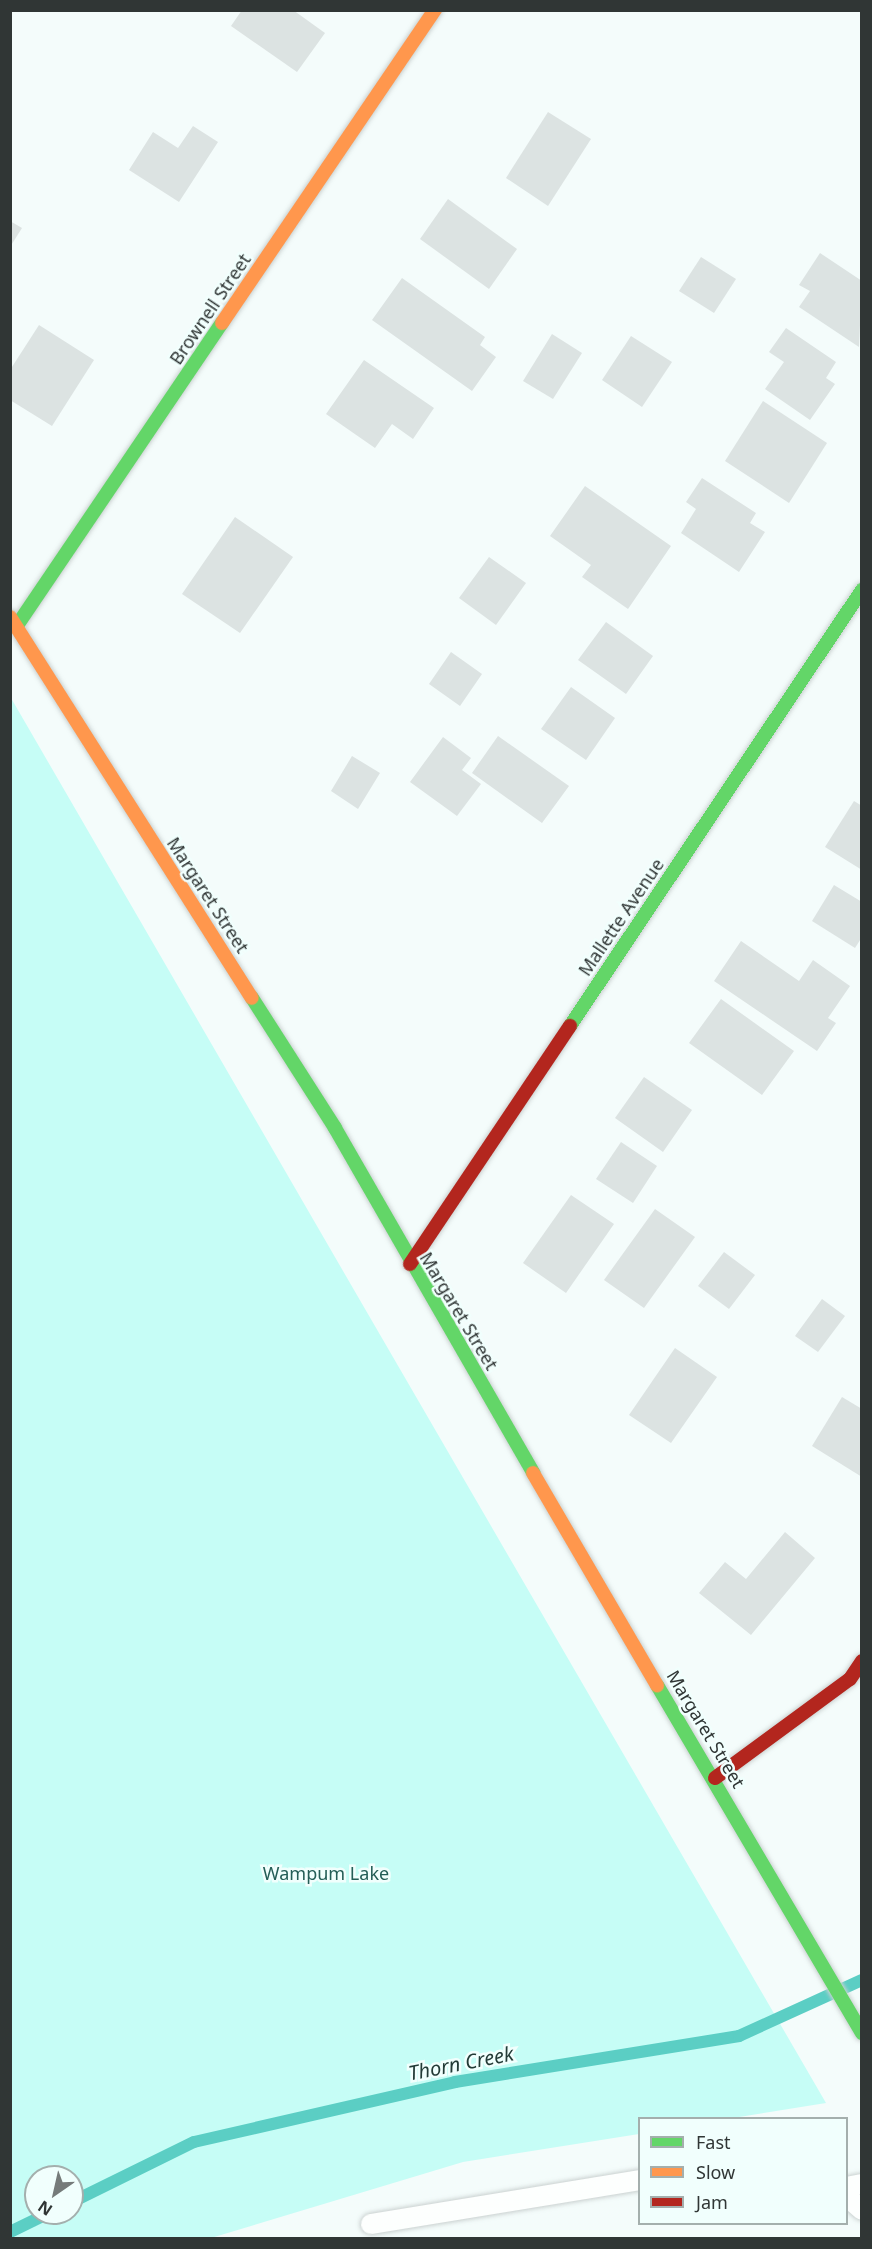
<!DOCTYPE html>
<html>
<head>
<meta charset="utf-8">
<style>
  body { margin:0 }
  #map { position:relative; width:872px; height:2249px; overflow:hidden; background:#f4fcfb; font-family:"Noto Sans",sans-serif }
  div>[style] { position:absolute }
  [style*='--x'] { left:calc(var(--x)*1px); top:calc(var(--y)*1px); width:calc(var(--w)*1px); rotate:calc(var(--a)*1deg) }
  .green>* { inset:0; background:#c6fdf6 }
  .stream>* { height:12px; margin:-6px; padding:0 6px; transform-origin:6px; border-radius:6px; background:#5bcec4 }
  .building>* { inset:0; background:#dce3e2 }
  .roads { filter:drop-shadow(0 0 2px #cbd2d1) drop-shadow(0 0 2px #cbd2d1) }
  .lane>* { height:20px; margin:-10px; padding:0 10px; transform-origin:10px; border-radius:10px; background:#fdfffe }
  .fast>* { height:14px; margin:-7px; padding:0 7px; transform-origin:7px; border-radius:7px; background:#63d668 }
  .slow>* { height:14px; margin:-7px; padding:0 7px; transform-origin:7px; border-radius:7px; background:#ff974d }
  .jam>* { height:14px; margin:-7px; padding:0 7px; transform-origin:7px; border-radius:7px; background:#b3261e }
  span { translate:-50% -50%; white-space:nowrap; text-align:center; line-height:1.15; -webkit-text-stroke:5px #f1fffd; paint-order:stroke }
  .street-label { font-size:18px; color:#303635 }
  .park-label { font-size:18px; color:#245e57 }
  .water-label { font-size:20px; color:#233b37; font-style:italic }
  .frame { position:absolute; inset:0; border:12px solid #303635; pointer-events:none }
  .legend { position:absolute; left:638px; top:2117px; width:210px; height:108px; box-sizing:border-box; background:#f1fffd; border:2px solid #a4afad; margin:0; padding:8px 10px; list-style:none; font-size:18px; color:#303635 }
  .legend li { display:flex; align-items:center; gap:12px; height:30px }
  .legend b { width:30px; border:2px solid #a4afad }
  .north { position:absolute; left:24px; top:2165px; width:60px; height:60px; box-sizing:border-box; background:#f1fffd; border:2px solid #a4afad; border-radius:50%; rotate:214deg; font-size:16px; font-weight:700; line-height:24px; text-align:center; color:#303635 }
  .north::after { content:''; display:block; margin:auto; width:21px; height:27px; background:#757b7a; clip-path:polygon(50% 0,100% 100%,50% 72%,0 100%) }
</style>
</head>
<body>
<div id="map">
  <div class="green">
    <i style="clip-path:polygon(evenodd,11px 698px,361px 1302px,826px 2103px,733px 2118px,640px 2118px,639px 2134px,463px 2162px,211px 2238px,11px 2238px,11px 698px,36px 2177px,72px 2177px,72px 2213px,36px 2213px,36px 2177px)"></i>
  </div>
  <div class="stream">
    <i style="--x:72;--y:2202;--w:136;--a:-26.2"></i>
    <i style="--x:194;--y:2142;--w:268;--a:-12.9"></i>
    <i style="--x:455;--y:2082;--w:288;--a:-9.2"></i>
    <i style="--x:739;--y:2036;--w:135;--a:-24.5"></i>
    <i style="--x:10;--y:2232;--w:43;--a:-26"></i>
  </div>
  <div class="building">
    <i style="clip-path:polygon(242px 10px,293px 10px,325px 33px,297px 72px,231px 26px)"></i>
    <i style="clip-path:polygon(548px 112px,591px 139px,548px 206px,506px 178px)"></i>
    <i style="clip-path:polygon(193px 126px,218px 142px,179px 202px,129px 170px,153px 132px,178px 148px)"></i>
    <i style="clip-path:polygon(448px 199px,517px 249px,489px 289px,420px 239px)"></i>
    <i style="clip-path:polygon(10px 221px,22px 228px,10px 247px)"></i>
    <i style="clip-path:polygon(820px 253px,862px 281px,859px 347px,799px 307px,810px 291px,799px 285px)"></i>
    <i style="clip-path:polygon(701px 257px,736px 279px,714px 313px,679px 291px)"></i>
    <i style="clip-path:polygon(402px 278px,485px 337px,480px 345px,496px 357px,472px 391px,372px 320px)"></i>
    <i style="clip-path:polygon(39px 325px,94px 360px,52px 426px,10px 400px,10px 370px)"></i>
    <i style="clip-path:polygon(786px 328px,836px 362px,826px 378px,835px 384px,810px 420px,765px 389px,784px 362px,769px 352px)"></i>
    <i style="clip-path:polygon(552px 334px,582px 353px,553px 399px,523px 381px)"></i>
    <i style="clip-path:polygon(631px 336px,672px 362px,642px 407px,602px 380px)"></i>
    <i style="clip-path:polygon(364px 360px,434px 408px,413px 439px,392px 424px,375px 448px,326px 414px)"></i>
    <i style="clip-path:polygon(763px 401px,827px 443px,789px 503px,725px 461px)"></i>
    <i style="clip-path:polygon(702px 478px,756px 513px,750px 523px,765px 532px,739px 572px,681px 533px,696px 509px,686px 502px)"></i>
    <i style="clip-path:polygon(585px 486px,671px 546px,628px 609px,582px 577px,591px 565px,550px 536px)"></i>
    <i style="clip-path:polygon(235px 517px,293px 557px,240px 633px,182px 594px)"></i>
    <i style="clip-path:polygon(489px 557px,526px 583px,496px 625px,459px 598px)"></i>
    <i style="clip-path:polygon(606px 622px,653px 656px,626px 694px,578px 660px)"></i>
    <i style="clip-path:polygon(451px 652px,482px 674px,460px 706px,429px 684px)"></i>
    <i style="clip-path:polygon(571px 687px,615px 718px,586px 760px,541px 729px)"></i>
    <i style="clip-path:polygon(498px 736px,569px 786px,542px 823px,472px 773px)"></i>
    <i style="clip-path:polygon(443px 737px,471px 758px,462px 770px,481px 784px,457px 816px,410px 782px)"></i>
    <i style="clip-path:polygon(352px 756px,380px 773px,358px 809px,331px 791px)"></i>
    <i style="clip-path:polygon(854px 801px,862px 806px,862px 870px,825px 847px)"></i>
    <i style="clip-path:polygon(834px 885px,862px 902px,862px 937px,855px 948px,812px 921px)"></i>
    <i style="clip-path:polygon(741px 941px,799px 981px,813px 960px,850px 986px,828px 1018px,836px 1023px,817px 1051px,714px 981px)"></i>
    <i style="clip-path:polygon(721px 999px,794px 1051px,762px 1095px,689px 1043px)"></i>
    <i style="clip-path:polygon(644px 1077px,692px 1110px,663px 1152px,615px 1118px)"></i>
    <i style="clip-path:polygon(621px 1142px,657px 1166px,633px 1203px,596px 1179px)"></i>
    <i style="clip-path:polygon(571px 1195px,614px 1224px,566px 1293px,523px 1263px)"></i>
    <i style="clip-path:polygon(655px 1209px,695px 1237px,644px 1308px,604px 1280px)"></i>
    <i style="clip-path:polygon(724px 1252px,755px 1275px,729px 1309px,698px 1286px)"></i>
    <i style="clip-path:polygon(822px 1299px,845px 1316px,818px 1352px,795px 1336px)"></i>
    <i style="clip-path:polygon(675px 1348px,717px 1377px,671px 1443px,629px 1415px)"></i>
    <i style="clip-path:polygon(842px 1397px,862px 1409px,862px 1477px,812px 1446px)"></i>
    <i style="clip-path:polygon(785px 1532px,815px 1558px,751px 1635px,699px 1593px,725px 1562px,746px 1579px)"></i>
  </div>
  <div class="roads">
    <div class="lane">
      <i style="--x:846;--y:2187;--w:16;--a:-11"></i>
      <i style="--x:846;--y:2196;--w:21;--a:41"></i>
      <i style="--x:371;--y:2224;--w:273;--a:-9.3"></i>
    </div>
    <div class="fast">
      <i style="--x:16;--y:627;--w:367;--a:-55.9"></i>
      <i style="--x:252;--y:998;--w:154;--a:57.4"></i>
      <i style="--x:335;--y:1128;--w:398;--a:60.1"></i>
      <i style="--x:570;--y:1026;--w:525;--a:-56.19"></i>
      <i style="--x:657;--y:1685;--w:404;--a:59.5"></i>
    </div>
    <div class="slow">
      <i style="--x:222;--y:323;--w:379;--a:-55.8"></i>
      <i style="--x:10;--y:617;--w:451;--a:57.6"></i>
      <i style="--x:533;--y:1473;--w:246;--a:59.7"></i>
    </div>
    <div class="jam">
      <i style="--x:410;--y:1264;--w:287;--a:-56.1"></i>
      <i style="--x:715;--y:1778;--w:167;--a:-36.3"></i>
      <i style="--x:850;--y:1679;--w:22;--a:-56"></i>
    </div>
  </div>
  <div class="street-label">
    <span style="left:210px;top:309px;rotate:-56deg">Brownell Street</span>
    <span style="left:208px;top:895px;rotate:57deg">Margaret Street</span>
    <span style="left:621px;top:917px;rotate:-56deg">Mallette Avenue</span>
    <span style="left:459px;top:1311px;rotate:59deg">Margaret Street</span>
    <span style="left:706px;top:1729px;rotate:59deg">Margaret Street</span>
  </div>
  <div class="park-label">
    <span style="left:326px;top:1873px">Wampum Lake</span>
  </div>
  <div class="water-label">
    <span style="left:461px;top:2063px;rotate:-11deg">Thorn Creek</span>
  </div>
  <div class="frame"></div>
  <ul class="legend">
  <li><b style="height:8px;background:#63d668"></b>Fast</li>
  <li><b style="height:8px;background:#ff974d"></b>Slow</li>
  <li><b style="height:8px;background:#b3261e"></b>Jam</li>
  </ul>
  <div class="north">N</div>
</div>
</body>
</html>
